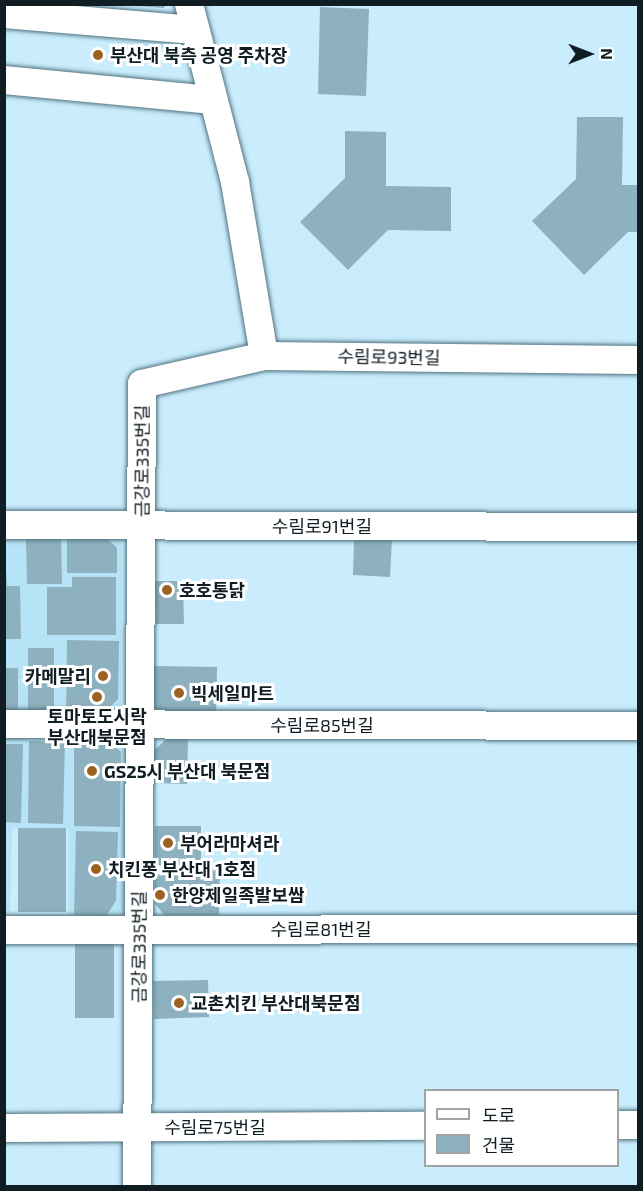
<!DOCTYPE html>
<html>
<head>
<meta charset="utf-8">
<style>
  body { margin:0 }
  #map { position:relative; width:643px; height:1191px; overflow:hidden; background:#c9edfd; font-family:"Exo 2","Noto Sans KR",sans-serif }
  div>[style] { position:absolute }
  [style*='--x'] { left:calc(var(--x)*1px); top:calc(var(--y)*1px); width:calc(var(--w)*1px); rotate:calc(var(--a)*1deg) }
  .built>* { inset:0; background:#b6e3f6 }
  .building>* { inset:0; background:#8eb1bf }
  .roads { filter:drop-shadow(0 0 2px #51727f) drop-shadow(0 0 2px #51727f) }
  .street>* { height:28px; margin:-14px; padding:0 14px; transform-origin:14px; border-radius:14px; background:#fff }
  .dots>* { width:16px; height:16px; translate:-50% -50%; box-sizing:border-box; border:3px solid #fff; border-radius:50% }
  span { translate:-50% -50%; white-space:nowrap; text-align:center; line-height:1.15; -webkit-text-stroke:6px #fff; paint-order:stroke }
  .poi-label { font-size:18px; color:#101d23; font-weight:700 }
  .left { translate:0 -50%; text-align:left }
  .right { translate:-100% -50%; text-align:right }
  .street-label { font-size:18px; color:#101d23 }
  .frame { position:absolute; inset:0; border:6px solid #101d23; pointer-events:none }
  .legend { position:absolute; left:424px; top:1089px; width:195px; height:78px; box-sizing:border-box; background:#fff; border:2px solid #9fa5a7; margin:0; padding:8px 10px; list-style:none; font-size:18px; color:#101d23 }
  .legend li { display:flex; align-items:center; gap:12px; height:30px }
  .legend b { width:30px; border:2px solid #9fa5a7 }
  .north { position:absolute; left:559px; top:24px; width:60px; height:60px; -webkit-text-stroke:4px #fff; paint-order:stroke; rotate:90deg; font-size:16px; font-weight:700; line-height:24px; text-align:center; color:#101d23 }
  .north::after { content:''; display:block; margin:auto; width:21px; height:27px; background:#101d23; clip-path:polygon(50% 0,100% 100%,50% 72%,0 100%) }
</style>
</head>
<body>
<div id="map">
  <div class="built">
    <i style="clip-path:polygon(5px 532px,122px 533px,121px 721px,5px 720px)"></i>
    <i style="clip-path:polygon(5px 731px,132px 731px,132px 920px,69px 920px,68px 828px,12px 828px,10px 913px,5px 913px)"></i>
  </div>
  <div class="building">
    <i style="clip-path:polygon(138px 4px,165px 4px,164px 8px,138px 6px)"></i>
    <i style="clip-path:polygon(320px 7px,369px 9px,366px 96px,318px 94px)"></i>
    <i style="clip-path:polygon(577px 117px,623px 117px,622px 185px,638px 185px,638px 232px,628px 232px,584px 275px,532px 221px,576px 179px)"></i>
    <i style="clip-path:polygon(345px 131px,386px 132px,386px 186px,451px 187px,451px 231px,388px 230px,348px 270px,300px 222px,345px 178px)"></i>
    <i style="clip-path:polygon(4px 536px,7px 586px,20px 586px,21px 639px,4px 639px)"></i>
    <i style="clip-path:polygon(67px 536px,105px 536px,117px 548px,117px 573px,67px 573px)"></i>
    <i style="clip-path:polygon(61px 537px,62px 584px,27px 584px,26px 539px)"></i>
    <i style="clip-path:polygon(354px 539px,392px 540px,390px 577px,353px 575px)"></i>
    <i style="clip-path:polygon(72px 577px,116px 577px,116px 635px,47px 635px,47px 587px,72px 587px)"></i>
    <i style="clip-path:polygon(155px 581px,183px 581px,184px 624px,156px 624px)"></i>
    <i style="clip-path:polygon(67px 640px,119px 641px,118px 699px,98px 719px,66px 718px)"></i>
    <i style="clip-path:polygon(28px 648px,54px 648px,54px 713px,28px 713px)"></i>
    <i style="clip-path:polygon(154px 666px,217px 667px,216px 716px,163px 716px,153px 705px)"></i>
    <i style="clip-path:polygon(4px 668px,18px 668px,18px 713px,4px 714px)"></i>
    <i style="clip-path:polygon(74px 737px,105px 737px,121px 752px,120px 827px,74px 826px)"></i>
    <i style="clip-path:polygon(169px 737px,188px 737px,187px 784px,152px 783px,152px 752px)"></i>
    <i style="clip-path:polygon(29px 741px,65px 742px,63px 824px,28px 823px)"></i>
    <i style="clip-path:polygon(4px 744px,23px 744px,21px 823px,4px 822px)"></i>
    <i style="clip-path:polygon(155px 826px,201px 826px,201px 865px,155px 865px)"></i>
    <i style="clip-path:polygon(18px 828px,66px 828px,66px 912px,18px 912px)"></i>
    <i style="clip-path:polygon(76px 831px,118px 832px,116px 901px,106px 916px,74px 915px)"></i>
    <i style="clip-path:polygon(220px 868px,219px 915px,164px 915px,154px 902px,155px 869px)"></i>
    <i style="clip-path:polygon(75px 935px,105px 935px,114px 945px,114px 1018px,75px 1018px)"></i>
    <i style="clip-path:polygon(208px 980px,209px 1017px,154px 1019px,153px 981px)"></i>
  </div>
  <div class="roads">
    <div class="street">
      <i style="--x:189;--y:4;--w:184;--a:75.5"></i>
      <i style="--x:235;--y:182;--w:176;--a:80.5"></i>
      <i style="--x:4;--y:14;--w:191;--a:4.8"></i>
      <i style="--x:4;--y:80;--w:210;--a:5.5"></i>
      <i style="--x:4;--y:525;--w:634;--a:0.18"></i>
      <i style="--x:4;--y:724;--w:634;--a:0.18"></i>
      <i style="--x:4;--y:930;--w:634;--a:-0.09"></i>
      <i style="--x:618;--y:1125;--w:20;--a:0"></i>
      <i style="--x:4;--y:1128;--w:422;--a:-0.3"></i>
      <i style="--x:137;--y:1186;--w:802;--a:-89.64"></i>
      <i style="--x:142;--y:384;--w:125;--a:-12.9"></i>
      <i style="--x:264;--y:356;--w:374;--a:0.6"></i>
    </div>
  </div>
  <div class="dots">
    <i style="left:98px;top:55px;background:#9d6222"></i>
    <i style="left:167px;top:590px;background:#9d6222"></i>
    <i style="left:103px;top:676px;background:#9d6222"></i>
    <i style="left:179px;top:693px;background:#9d6222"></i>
    <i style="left:97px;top:697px;background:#9d6222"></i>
    <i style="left:92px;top:771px;background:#9d6222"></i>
    <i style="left:168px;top:843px;background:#9d6222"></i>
    <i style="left:96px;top:869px;background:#9d6222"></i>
    <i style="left:160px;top:895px;background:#9d6222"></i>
    <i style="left:179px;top:1003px;background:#9d6222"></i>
  </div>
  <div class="poi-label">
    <span class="left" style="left:110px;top:55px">부산대 북측 공영 주차장</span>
    <span class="left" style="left:179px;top:590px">호호통닭</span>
    <span class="right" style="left:91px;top:676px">카메말리</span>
    <span class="left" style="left:191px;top:693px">빅세일마트</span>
    <span style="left:97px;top:727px">토마토도시락<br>부산대북문점</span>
    <span class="left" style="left:104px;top:771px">GS25시 부산대 북문점</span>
    <span class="left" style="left:180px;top:843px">부어라마셔라</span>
    <span class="left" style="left:108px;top:869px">치킨퐁 부산대 1호점</span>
    <span class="left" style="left:172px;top:895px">한양제일족발보쌈</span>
    <span class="left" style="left:191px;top:1003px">교촌치킨 부산대북문점</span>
  </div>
  <div class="street-label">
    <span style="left:389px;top:357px;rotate:1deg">수림로93번길</span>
    <span style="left:142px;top:461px;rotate:-90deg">금강로335번길</span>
    <span style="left:322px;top:526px">수림로91번길</span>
    <span style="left:322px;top:725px">수림로85번길</span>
    <span style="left:321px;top:929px">수림로81번길</span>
    <span style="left:139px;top:947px;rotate:-90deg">금강로335번길</span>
    <span style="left:215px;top:1127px">수림로75번길</span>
  </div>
  <div class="frame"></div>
  <ul class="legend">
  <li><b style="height:8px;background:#fff"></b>도로</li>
  <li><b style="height:16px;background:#8eb1bf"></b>건물</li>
  </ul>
  <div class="north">N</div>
</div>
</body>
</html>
